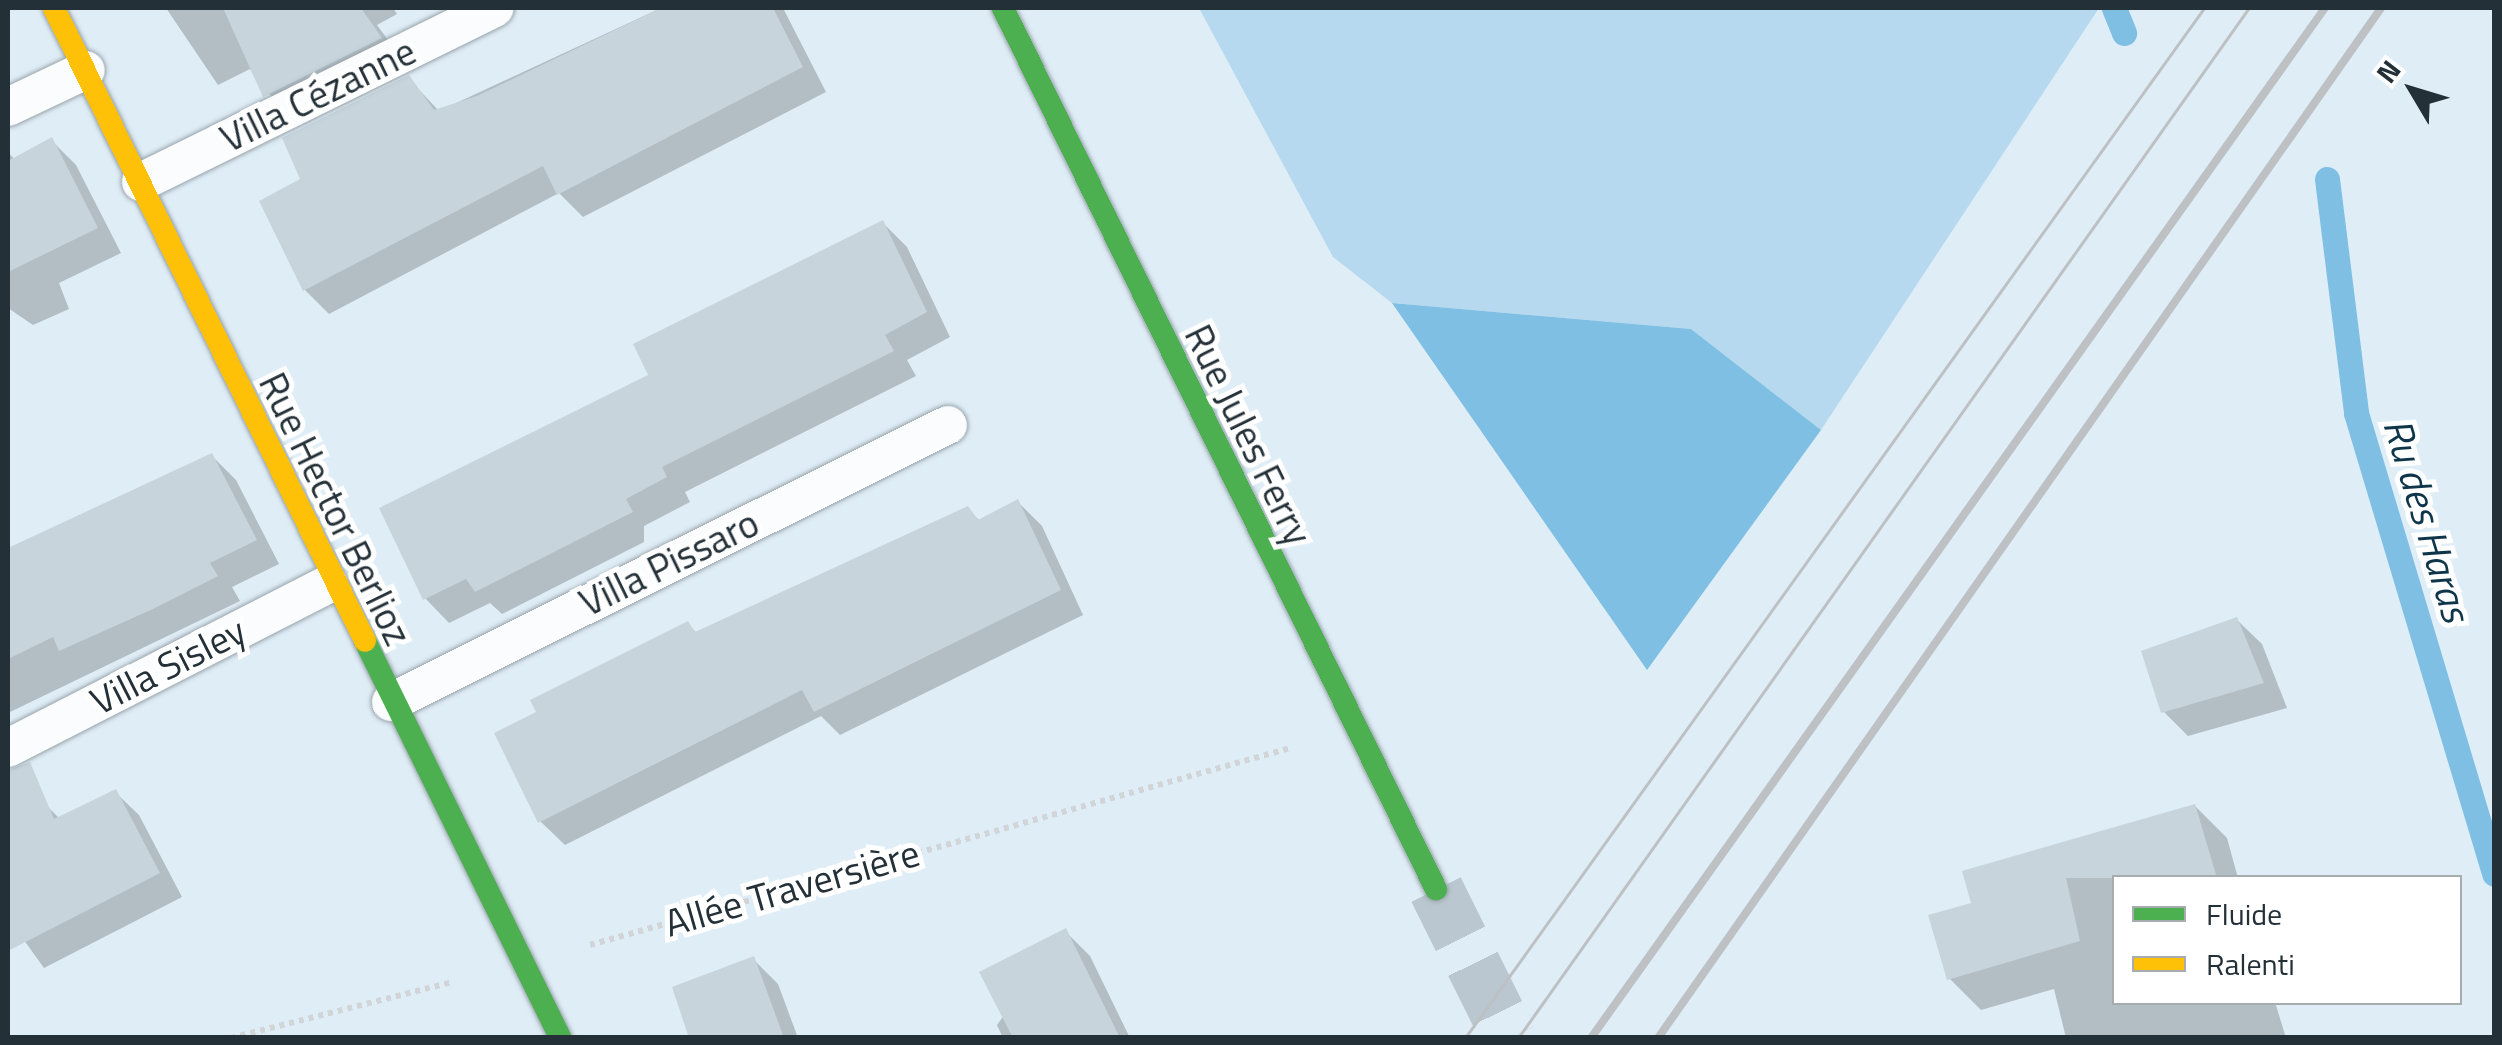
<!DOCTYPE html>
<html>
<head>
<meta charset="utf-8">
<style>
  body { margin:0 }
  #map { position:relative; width:2502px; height:1045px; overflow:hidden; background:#dfedf6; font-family:"Titillium Web",sans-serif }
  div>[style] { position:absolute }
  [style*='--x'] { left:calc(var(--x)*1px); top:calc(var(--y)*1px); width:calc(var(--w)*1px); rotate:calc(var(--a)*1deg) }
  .green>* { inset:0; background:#b6d9ef }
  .water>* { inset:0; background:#7ebfe3 }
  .shadow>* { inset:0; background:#0003 }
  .stream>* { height:25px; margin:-12.5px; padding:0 12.5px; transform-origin:12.5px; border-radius:12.5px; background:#7ebfe3 }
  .building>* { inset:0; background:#c7d4dc }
  .secondary-tunnel>* { height:55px; margin-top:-27.5px; transform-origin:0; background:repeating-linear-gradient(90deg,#bac7d0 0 55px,transparent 0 83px) }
  .path>* { height:6px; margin-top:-3px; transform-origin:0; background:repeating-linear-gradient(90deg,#d1d5d8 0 5px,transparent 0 10px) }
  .roads { filter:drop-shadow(0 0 2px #98a3aa) drop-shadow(0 0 2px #98a3aa) }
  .lane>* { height:38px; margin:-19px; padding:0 19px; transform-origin:19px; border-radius:19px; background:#fafcfe }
  .fast>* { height:22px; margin:-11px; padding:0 11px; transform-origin:11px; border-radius:11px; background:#4caf50 }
  .slow>* { height:22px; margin:-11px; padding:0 11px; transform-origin:11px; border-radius:11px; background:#ffc107 }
  .tram>* { height:2.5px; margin:-1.25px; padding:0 1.25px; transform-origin:1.25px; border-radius:1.25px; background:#bdc1c3 }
  .rail>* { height:8px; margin:-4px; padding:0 4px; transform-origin:4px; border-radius:4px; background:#bdc1c3 }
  span { translate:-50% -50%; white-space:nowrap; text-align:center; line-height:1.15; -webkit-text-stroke:10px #fff; paint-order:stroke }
  .street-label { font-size:38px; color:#243038 }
  .water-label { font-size:40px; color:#0e3549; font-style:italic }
  .frame { position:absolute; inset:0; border:10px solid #243038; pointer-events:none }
  .legend { position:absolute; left:2112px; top:875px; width:350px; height:130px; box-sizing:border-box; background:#fff; border:2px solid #a7acaf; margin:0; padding:12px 18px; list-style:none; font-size:30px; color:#243038 }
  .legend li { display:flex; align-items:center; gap:20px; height:50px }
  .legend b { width:50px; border:2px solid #a7acaf }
  .north { position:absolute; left:2362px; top:40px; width:100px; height:100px; -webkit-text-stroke:8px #fff; paint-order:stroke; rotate:308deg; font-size:28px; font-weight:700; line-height:40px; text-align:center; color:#243038 }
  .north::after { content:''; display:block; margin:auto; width:35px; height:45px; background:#243038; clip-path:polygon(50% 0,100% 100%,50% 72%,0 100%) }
</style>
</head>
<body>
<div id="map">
  <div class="green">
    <i style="clip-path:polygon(1199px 8px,2099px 8px,1821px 430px,1691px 329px,1392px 303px,1333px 257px)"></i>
  </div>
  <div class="water">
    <i style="clip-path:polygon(1392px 303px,1691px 329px,1821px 430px,1647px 670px)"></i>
  </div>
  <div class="shadow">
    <i style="clip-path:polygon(166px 8px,393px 8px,397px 14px,377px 25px,405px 63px,290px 120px,250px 69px,218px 85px)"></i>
    <i style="clip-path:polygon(661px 8px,783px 8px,826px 92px,583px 217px,559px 193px,329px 314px,305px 290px,303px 180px,408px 78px,439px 111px)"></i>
    <i style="clip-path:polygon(51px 140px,76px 165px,121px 253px,59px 283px,69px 309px,33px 325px,8px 308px,8px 152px,15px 160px)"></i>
    <i style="clip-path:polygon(883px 223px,907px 247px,950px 337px,907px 360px,916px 376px,685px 492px,690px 502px,644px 526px,644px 542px,502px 614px,490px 603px,449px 623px,425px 598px,651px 376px)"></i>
    <i style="clip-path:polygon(212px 456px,236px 480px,279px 564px,232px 587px,240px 601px,8px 713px,8px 555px)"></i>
    <i style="clip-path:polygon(1018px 502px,1042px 526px,1083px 615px,840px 735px,821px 716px,565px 845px,540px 821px,539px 713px,687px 624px,698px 634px,968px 509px,980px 521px)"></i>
    <i style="clip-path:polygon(2237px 620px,2262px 644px,2287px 708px,2188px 736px,2163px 711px)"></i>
    <i style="clip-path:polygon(115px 792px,139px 815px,182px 897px,44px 968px,8px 918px,8px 823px,46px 805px,60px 819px)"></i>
    <i style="clip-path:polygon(2195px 806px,2227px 838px,2238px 878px,2114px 878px,2114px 1002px,2275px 1002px,2286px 1038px,2066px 1038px,2054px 989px,1981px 1010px,1949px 978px,1974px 905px)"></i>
    <i style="clip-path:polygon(1065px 931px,1090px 956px,1130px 1038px,1003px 1038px,997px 1025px)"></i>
    <i style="clip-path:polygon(753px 959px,778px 984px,798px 1038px,692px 1038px)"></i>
  </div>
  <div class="stream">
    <i style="--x:2114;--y:8;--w:27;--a:68"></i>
    <i style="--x:2327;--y:179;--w:236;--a:82.9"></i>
    <i style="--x:2356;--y:413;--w:481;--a:73.3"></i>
  </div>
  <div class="building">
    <i style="clip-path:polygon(223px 8px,361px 8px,382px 38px,263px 97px)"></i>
    <i style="clip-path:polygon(661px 8px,773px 8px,803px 67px,557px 195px,543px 166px,303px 291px,259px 201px,300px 179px,282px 138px,409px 75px,434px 110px,477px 96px)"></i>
    <i style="clip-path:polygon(52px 137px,98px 228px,8px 272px,8px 161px)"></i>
    <i style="clip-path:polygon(883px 220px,927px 312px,885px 335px,894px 351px,662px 467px,667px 477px,626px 499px,633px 512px,475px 592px,466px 579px,423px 600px,379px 508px,648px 375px,633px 344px)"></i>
    <i style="clip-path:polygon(212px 453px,257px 540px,210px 563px,218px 576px,153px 609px,59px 651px,53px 637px,8px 659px,8px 548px)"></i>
    <i style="clip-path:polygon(1018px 499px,1061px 590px,814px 712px,802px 690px,538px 823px,494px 733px,536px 712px,530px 700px,688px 621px,695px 632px,968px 506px,978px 520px)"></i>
    <i style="clip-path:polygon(2237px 617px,2264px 683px,2161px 713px,2141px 651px)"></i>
    <i style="clip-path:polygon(30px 762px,54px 819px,116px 789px,160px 873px,8px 951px,8px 770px)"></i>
    <i style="clip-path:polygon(2195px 804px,2217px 878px,2066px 878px,2080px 941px,1947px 980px,1928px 915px,1971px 903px,1962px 871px)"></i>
    <i style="clip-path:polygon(1066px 928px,1120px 1038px,1013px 1038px,979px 972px)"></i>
    <i style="clip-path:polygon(754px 956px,784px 1038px,689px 1038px,672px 987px)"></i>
  </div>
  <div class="secondary-tunnel">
    <i style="--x:1436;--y:889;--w:166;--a:63.6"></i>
  </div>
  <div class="path">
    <i style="--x:590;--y:945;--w:727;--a:-15.72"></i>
    <i style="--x:231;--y:1038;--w:229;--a:-14.2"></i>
  </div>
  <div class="roads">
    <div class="lane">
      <i style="--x:8;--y:107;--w:86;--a:-25.4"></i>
      <i style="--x:141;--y:182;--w:394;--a:-26.2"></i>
      <i style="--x:391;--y:702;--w:622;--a:-26.44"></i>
      <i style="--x:8;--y:748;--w:360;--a:-27.1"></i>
    </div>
    <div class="fast">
      <i style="--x:1003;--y:8;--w:982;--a:63.83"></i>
      <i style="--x:365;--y:641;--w:442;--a:63.8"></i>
    </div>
    <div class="slow">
      <i style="--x:54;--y:8;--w:705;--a:63.83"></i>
    </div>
  </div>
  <div class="tram">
    <i style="--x:1465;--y:1038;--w:1268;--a:-54.34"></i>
    <i style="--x:1518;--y:1038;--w:1263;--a:-54.64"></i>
  </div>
  <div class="rail">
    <i style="--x:1591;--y:1038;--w:1265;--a:-54.53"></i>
    <i style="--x:1658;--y:1038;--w:1258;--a:-54.93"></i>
  </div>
  <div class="street-label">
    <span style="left:318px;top:95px;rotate:-26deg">Villa Cézanne</span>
    <span style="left:1248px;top:435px;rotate:64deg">Rue Jules Ferry</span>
    <span style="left:335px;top:509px;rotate:64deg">Rue Hector Berlioz</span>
    <span style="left:669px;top:563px;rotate:-26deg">Villa Pissaro</span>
    <span style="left:168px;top:666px;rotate:-27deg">Villa Sisley</span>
    <span style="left:792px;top:888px;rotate:-16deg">Allée Traversière</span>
  </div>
  <div class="water-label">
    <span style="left:2427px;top:520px;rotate:73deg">Ru des Haras</span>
  </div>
  <div class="frame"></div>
  <ul class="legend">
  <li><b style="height:12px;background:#4caf50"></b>Fluide</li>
  <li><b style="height:12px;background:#ffc107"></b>Ralenti</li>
  </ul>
  <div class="north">N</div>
</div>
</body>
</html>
